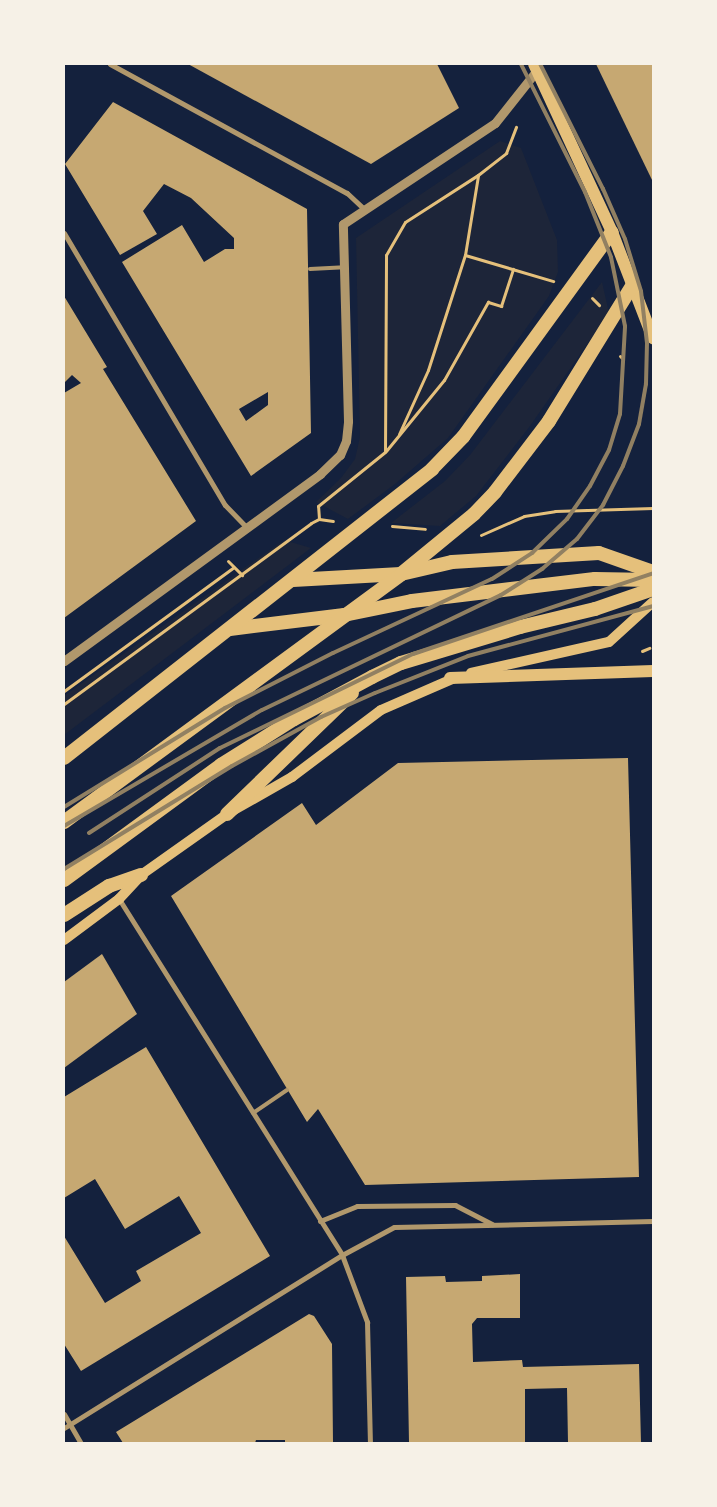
<!DOCTYPE html>
<html>
<head>
<meta charset="utf-8">
<style>
  body { margin:0 }
  #map { position:relative; width:717px; height:1507px; overflow:hidden; background:#14213d; font-family:Roboto,sans-serif }
  div>[style] { position:absolute }
  [style*='--x'] { left:calc(var(--x)*1px); top:calc(var(--y)*1px); width:calc(var(--w)*1px); rotate:calc(var(--a)*1deg) }
  .green>* { inset:0; background:#1d2539 }
  .building>* { inset:0; background:#c6a872 }
  .path>* { height:3px; margin:-1.5px; padding:0 1.5px; transform-origin:1.5px; border-radius:1.5px; background:#e5c07b }
  .service>* { height:4px; margin:-2px; padding:0 2px; transform-origin:2px; border-radius:2px; background:#b1986c }
  .minor>* { height:5px; margin:-2.5px; padding:0 2.5px; transform-origin:2.5px; border-radius:2.5px; background:#b1986c }
  .tertiary>* { height:9px; margin:-4.5px; padding:0 4.5px; transform-origin:4.5px; border-radius:4.5px; background:#b1986c }
  .secondary>* { height:10px; margin:-5px; padding:0 5px; transform-origin:5px; border-radius:5px; background:#e5c07b }
  .primary>* { height:12px; margin:-6px; padding:0 6px; transform-origin:6px; border-radius:6px; background:#e5c07b }
  .trunk>* { height:14px; margin:-7px; padding:0 7px; transform-origin:7px; border-radius:7px; background:#e5c07b }
  .rail>* { height:4px; margin:-2px; padding:0 2px; transform-origin:2px; border-radius:2px; background:#918062 }
  span { translate:-50% -50%; white-space:nowrap; text-align:center; line-height:1.15; -webkit-text-stroke:4px #f6f1e7; paint-order:stroke }
  .frame { position:absolute; inset:0; border:65px solid #f6f1e7; pointer-events:none }
</style>
</head>
<body>
<div id="map">
  <div class="green">
    <i style="clip-path:polygon(500px 141px,521px 148px,557px 240px,558px 272px,549px 296px,448px 438px,395px 484px,348px 519px,316px 502px,341px 478px,355px 459px,360px 437px,356px 238px)"></i>
    <i style="clip-path:polygon(602px 282px,609px 313px,530px 426px,476px 496px,440px 526px,391px 523px,445px 481px,470px 455px)"></i>
    <i style="clip-path:polygon(284px 540px,311px 548px,64px 735px,64px 696px)"></i>
  </div>
  <div class="building">
    <i style="clip-path:polygon(188px 64px,437px 64px,459px 108px,371px 164px)"></i>
    <i style="clip-path:polygon(596px 64px,653px 64px,653px 182px,609px 91px)"></i>
    <i style="clip-path:polygon(evenodd,113px 102px,307px 209px,311px 433px,251px 476px,122px 262px,182px 225px,204px 262px,225px 249px,234px 249px,234px 238px,191px 198px,164px 184px,143px 211px,157px 234px,120px 255px,65px 164px,113px 102px,268px 392px,268px 405px,246px 421px,239px 409px,268px 392px)"></i>
    <i style="clip-path:polygon(64px 296px,107px 367px,103px 369px,196px 521px,64px 618px,64px 393px,81px 383px,72px 375px,64px 383px)"></i>
    <i style="clip-path:polygon(628px 758px,639px 1177px,365px 1185px,318px 1109px,307px 1122px,171px 896px,302px 803px,316px 825px,398px 763px)"></i>
    <i style="clip-path:polygon(102px 954px,137px 1014px,64px 1068px,64px 982px)"></i>
    <i style="clip-path:polygon(146px 1047px,270px 1256px,81px 1371px,64px 1344px,64px 1236px,105px 1303px,141px 1281px,136px 1271px,201px 1233px,179px 1196px,125px 1229px,95px 1179px,64px 1198px,64px 1097px)"></i>
    <i style="clip-path:polygon(520px 1274px,520px 1318px,477px 1318px,472px 1324px,473px 1362px,522px 1360px,523px 1367px,639px 1364px,641px 1443px,568px 1443px,567px 1388px,525px 1389px,525px 1443px,409px 1443px,406px 1277px,445px 1276px,446px 1282px,482px 1281px,482px 1276px)"></i>
    <i style="clip-path:polygon(309px 1314px,314px 1316px,332px 1344px,333px 1443px,285px 1443px,285px 1440px,256px 1440px,255px 1443px,123px 1443px,116px 1432px)"></i>
  </div>
  <div class="path">
    <i style="--x:465;--y:255;--w:92;--a:16.5"></i>
    <i style="--x:592;--y:298;--w:10;--a:45"></i>
    <i style="--x:620;--y:356;--w:4;--a:45"></i>
    <i style="--x:399;--y:434;--w:70;--a:-65.6"></i>
    <i style="--x:428;--y:370;--w:121;--a:-72.2"></i>
    <i style="--x:465;--y:255;--w:80;--a:-80.7"></i>
    <i style="--x:386;--y:451;--w:92;--a:-50.8"></i>
    <i style="--x:444;--y:380;--w:90;--a:-60.6"></i>
    <i style="--x:488;--y:302;--w:14;--a:17"></i>
    <i style="--x:501;--y:306;--w:39;--a:-72"></i>
    <i style="--x:319;--y:519;--w:13;--a:-94"></i>
    <i style="--x:318;--y:506;--w:86;--a:-38.9"></i>
    <i style="--x:385;--y:452;--w:197;--a:-89.7"></i>
    <i style="--x:386;--y:255;--w:38;--a:-60"></i>
    <i style="--x:405;--y:222;--w:87;--a:-32.8"></i>
    <i style="--x:478;--y:175;--w:36;--a:-38"></i>
    <i style="--x:506;--y:153;--w:28;--a:-69"></i>
    <i style="--x:392;--y:526;--w:33;--a:5"></i>
    <i style="--x:481;--y:535;--w:47;--a:-23.8"></i>
    <i style="--x:524;--y:516;--w:31;--a:-9"></i>
    <i style="--x:555;--y:511;--w:98;--a:-1.8"></i>
    <i style="--x:228;--y:561;--w:20;--a:45"></i>
    <i style="--x:642;--y:651;--w:8;--a:-23"></i>
    <i style="--x:64;--y:691;--w:210;--a:-36.1"></i>
    <i style="--x:64;--y:704;--w:306;--a:-36.2"></i>
    <i style="--x:311;--y:523;--w:9;--a:-27"></i>
    <i style="--x:319;--y:519;--w:14;--a:8"></i>
  </div>
  <div class="service">
    <i style="--x:310;--y:269;--w:34;--a:-3"></i>
    <i style="--x:253;--y:1113;--w:41;--a:-34.1"></i>
  </div>
  <div class="minor">
    <i style="--x:110;--y:64;--w:270;--a:28.6"></i>
    <i style="--x:347;--y:193;--w:25;--a:43"></i>
    <i style="--x:64;--y:233;--w:316;--a:59.4"></i>
    <i style="--x:225;--y:505;--w:32;--a:46"></i>
    <i style="--x:119;--y:899;--w:420;--a:57.9"></i>
    <i style="--x:342;--y:1255;--w:72;--a:69.5"></i>
    <i style="--x:367;--y:1322;--w:121;--a:88.6"></i>
    <i style="--x:320;--y:1221;--w:40;--a:-22"></i>
    <i style="--x:357;--y:1206;--w:98;--a:-0.6"></i>
    <i style="--x:455;--y:1205;--w:42;--a:27.2"></i>
    <i style="--x:64;--y:1414;--w:34;--a:60"></i>
    <i style="--x:64;--y:1428;--w:327;--a:-31.9"></i>
    <i style="--x:342;--y:1255;--w:59;--a:-28.3"></i>
    <i style="--x:394;--y:1227;--w:259;--a:-1.3"></i>
  </div>
  <div class="tertiary">
    <i style="--x:64;--y:661;--w:317;--a:-36.1"></i>
    <i style="--x:320;--y:474;--w:28;--a:-44"></i>
    <i style="--x:340;--y:455;--w:15;--a:-67"></i>
    <i style="--x:346;--y:441;--w:20;--a:-84"></i>
    <i style="--x:348;--y:421;--w:197;--a:-91.5"></i>
    <i style="--x:343;--y:224;--w:182;--a:-33.6"></i>
    <i style="--x:495;--y:123;--w:68;--a:-51.6"></i>
  </div>
  <div class="secondary">
    <i style="--x:471;--y:673;--w:141;--a:-12.7"></i>
    <i style="--x:609;--y:642;--w:59;--a:-42.3"></i>
    <i style="--x:64;--y:940;--w:69;--a:-36.7"></i>
    <i style="--x:119;--y:899;--w:33;--a:-47"></i>
    <i style="--x:141;--y:875;--w:105;--a:-35.3"></i>
    <i style="--x:227;--y:814;--w:75;--a:-29.6"></i>
    <i style="--x:292;--y:777;--w:111;--a:-37"></i>
    <i style="--x:381;--y:710;--w:83;--a:-23.5"></i>
  </div>
  <div class="primary">
    <i style="--x:534;--y:64;--w:185;--a:65.1"></i>
    <i style="--x:612;--y:232;--w:114;--a:68.9"></i>
    <i style="--x:450;--y:678;--w:203;--a:-2"></i>
  </div>
  <div class="trunk">
    <i style="--x:293;--y:580;--w:108;--a:-3.2"></i>
    <i style="--x:401;--y:574;--w:52;--a:-13.2"></i>
    <i style="--x:452;--y:562;--w:147;--a:-3.5"></i>
    <i style="--x:599;--y:553;--w:57;--a:19.4"></i>
    <i style="--x:230;--y:629;--w:115;--a:-7"></i>
    <i style="--x:344;--y:615;--w:69;--a:-11.6"></i>
    <i style="--x:412;--y:601;--w:184;--a:-6.9"></i>
    <i style="--x:595;--y:579;--w:58;--a:1"></i>
    <i style="--x:64;--y:758;--w:468;--a:-38.1"></i>
    <i style="--x:432;--y:469;--w:45;--a:-45.9"></i>
    <i style="--x:463;--y:437;--w:253;--a:-54"></i>
    <i style="--x:227;--y:814;--w:174;--a:-44.1"></i>
    <i style="--x:64;--y:822;--w:418;--a:-36.3"></i>
    <i style="--x:401;--y:574;--w:94;--a:-39.4"></i>
    <i style="--x:474;--y:514;--w:30;--a:-46"></i>
    <i style="--x:495;--y:492;--w:89;--a:-52.7"></i>
    <i style="--x:549;--y:421;--w:158;--a:-58.4"></i>
    <i style="--x:64;--y:880;--w:195;--a:-36.2"></i>
    <i style="--x:221;--y:765;--w:86;--a:-32.2"></i>
    <i style="--x:294;--y:719;--w:89;--a:-28.3"></i>
    <i style="--x:372;--y:677;--w:32;--a:-26"></i>
    <i style="--x:401;--y:663;--w:124;--a:-16.8"></i>
    <i style="--x:520;--y:627;--w:77;--a:-13.5"></i>
    <i style="--x:595;--y:609;--w:61;--a:-19"></i>
    <i style="--x:64;--y:915;--w:54;--a:-32.8"></i>
    <i style="--x:109;--y:886;--w:34;--a:-19"></i>
  </div>
  <div class="rail">
    <i style="--x:64;--y:807;--w:189;--a:-31.6"></i>
    <i style="--x:225;--y:708;--w:121;--a:-27"></i>
    <i style="--x:333;--y:653;--w:175;--a:-25"></i>
    <i style="--x:492;--y:579;--w:48;--a:-33"></i>
    <i style="--x:532;--y:553;--w:49;--a:-44.2"></i>
    <i style="--x:567;--y:519;--w:40;--a:-55.1"></i>
    <i style="--x:590;--y:486;--w:41;--a:-62.2"></i>
    <i style="--x:609;--y:450;--w:38;--a:-73"></i>
    <i style="--x:620;--y:414;--w:88;--a:-86.7"></i>
    <i style="--x:625;--y:326;--w:70;--a:-101.5"></i>
    <i style="--x:611;--y:257;--w:70;--a:-111.8"></i>
    <i style="--x:585;--y:192;--w:143;--a:-116.6"></i>
    <i style="--x:64;--y:826;--w:229;--a:-30.4"></i>
    <i style="--x:262;--y:710;--w:265;--a:-25.7"></i>
    <i style="--x:501;--y:595;--w:49;--a:-32.4"></i>
    <i style="--x:542;--y:569;--w:46;--a:-40.6"></i>
    <i style="--x:577;--y:539;--w:43;--a:-52.6"></i>
    <i style="--x:603;--y:505;--w:44;--a:-62.9"></i>
    <i style="--x:623;--y:466;--w:45;--a:-69.1"></i>
    <i style="--x:639;--y:424;--w:41;--a:-80.1"></i>
    <i style="--x:646;--y:384;--w:41;--a:-88.6"></i>
    <i style="--x:647;--y:343;--w:52;--a:-96.6"></i>
    <i style="--x:641;--y:291;--w:54;--a:-107.1"></i>
    <i style="--x:625;--y:239;--w:55;--a:-113.7"></i>
    <i style="--x:603;--y:189;--w:140;--a:-116.7"></i>
    <i style="--x:89;--y:833;--w:156;--a:-33"></i>
    <i style="--x:220;--y:748;--w:215;--a:-26"></i>
    <i style="--x:413;--y:654;--w:253;--a:-18.6"></i>
    <i style="--x:64;--y:869;--w:197;--a:-31.5"></i>
    <i style="--x:232;--y:766;--w:102;--a:-28.8"></i>
    <i style="--x:321;--y:717;--w:59;--a:-24"></i>
    <i style="--x:375;--y:693;--w:100;--a:-21.7"></i>
    <i style="--x:468;--y:656;--w:192;--a:-15.1"></i>
  </div>
  <div class="frame"></div>
</div>
</body>
</html>
